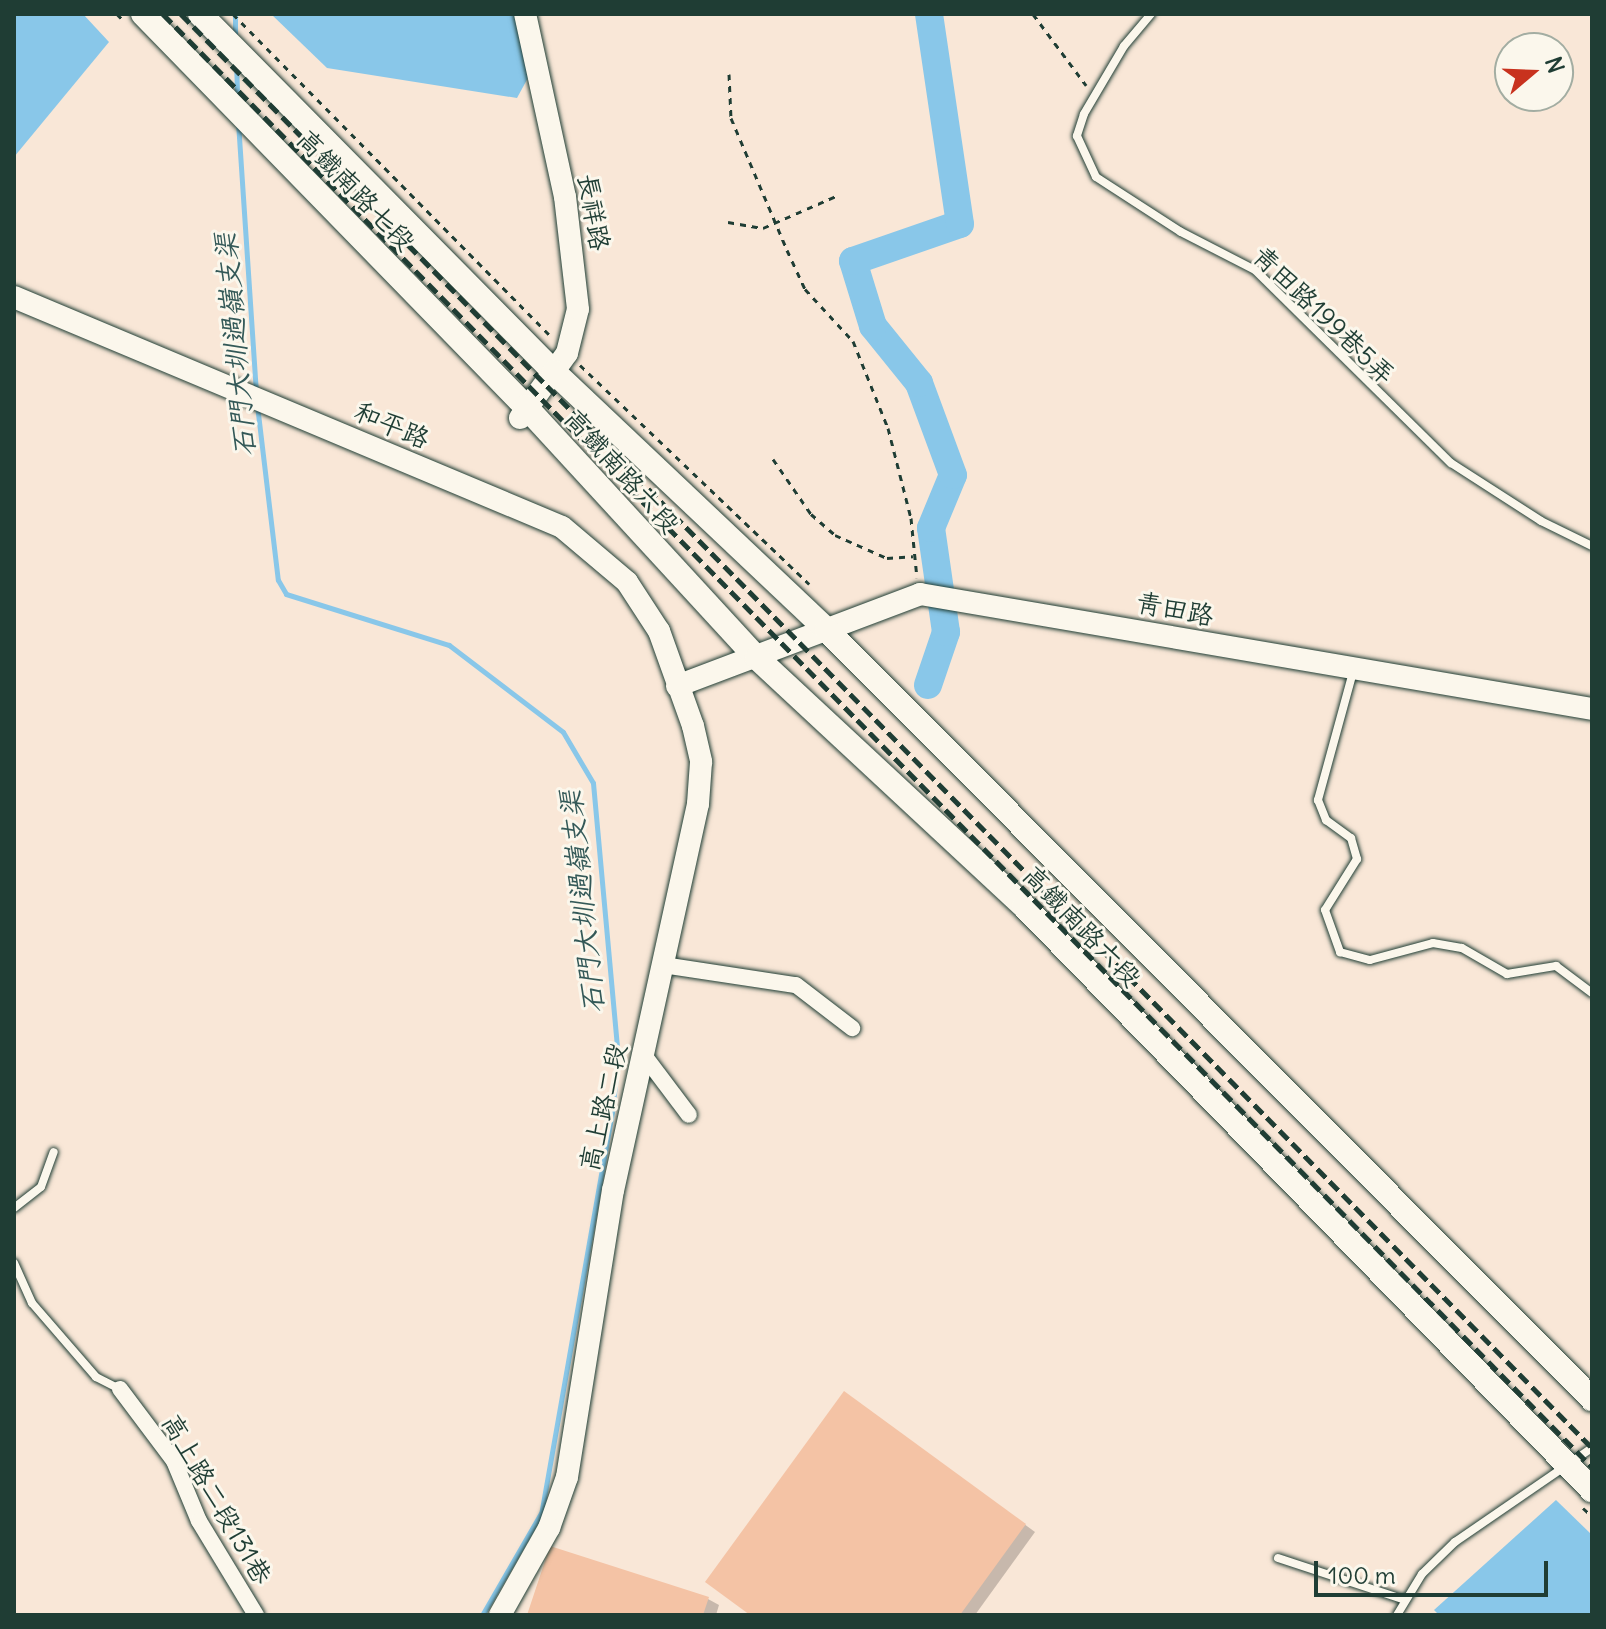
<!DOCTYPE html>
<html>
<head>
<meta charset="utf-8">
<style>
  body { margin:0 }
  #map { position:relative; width:1606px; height:1629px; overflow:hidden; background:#f9e7d7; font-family:Delius,"LXGW WenKai TC",sans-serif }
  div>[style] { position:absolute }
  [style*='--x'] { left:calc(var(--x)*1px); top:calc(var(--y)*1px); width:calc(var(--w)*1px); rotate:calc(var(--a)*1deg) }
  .water>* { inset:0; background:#89c7e9 }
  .shadow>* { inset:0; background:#0003 }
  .stream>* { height:5px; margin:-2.5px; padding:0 2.5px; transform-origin:2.5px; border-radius:2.5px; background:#89c7e9 }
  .river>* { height:28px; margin:-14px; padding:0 14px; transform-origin:14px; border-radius:14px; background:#89c7e9 }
  .building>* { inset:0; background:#f4c3a5 }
  .path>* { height:3px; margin-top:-1.5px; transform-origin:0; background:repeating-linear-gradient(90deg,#1f3d34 0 6px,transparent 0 12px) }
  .roads { filter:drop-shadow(0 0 2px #1f3d34) drop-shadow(0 0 2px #1f3d34) }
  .lane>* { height:8px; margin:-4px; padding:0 4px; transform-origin:4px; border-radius:4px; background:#fbf7ec }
  .street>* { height:16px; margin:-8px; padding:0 8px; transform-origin:8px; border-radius:8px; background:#fbf7ec }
  .secondary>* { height:22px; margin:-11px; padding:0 11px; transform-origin:11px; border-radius:11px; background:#fbf7ec }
  .primary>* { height:24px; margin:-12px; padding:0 12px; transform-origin:12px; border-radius:12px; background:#fbf7ec }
  .rail>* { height:5px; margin-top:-2.5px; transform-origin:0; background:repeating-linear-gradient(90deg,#1f3d34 0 12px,transparent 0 18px) }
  span { translate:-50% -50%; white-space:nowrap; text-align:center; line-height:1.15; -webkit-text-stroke:6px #fbf7ec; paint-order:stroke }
  .street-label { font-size:26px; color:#1f3d34 }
  .water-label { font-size:28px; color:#345958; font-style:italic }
  .frame { position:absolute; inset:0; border:16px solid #1f3d34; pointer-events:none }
  .north { position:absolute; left:1494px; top:32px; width:80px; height:80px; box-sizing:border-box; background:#fbf7ec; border:2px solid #a3ada2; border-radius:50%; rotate:71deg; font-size:22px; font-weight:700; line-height:32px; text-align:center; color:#1f3d34 }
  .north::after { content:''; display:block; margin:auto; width:28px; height:36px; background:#c8321e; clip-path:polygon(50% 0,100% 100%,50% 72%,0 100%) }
  .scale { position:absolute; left:1314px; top:1561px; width:234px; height:36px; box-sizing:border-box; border:4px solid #1f3d34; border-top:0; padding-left:10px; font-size:24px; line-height:28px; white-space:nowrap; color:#1f3d34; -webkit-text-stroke:6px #fbf7ec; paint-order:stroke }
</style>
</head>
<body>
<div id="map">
  <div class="water">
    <i style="clip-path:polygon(14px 14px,83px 14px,109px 42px,14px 157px)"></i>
    <i style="clip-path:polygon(271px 14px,516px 14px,529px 76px,517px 98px,327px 68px)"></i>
    <i style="clip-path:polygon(1556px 1500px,1592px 1535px,1592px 1615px,1439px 1615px,1434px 1610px)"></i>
  </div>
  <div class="shadow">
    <i style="clip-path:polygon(855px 1400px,1035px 1532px,975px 1615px,754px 1615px)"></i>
    <i style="clip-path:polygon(708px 1599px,719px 1605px,716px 1615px,530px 1615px)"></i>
  </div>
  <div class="stream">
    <i style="--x:235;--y:14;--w:22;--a:90"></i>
    <i style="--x:236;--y:62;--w:38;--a:88"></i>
    <i style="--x:238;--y:122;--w:270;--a:86.2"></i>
    <i style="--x:257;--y:405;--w:176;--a:83.2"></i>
    <i style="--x:278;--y:580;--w:16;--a:60"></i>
    <i style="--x:286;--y:594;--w:171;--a:17.4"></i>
    <i style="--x:449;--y:645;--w:143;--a:37.3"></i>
    <i style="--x:563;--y:732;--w:59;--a:59.5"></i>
    <i style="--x:593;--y:783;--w:275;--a:84.8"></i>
    <i style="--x:618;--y:1057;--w:55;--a:96.2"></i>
    <i style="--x:612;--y:1112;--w:407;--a:100"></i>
    <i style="--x:541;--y:1513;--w:118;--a:120"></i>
  </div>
  <div class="river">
    <i style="--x:928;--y:685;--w:56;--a:-71.2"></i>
    <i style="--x:946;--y:632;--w:105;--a:-98.2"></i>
    <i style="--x:931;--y:528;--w:57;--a:-67.5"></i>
    <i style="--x:953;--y:475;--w:98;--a:-110.3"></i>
    <i style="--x:919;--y:383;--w:73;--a:-128.9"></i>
    <i style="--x:873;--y:326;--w:68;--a:-107.1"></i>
    <i style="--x:853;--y:261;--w:113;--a:-19.1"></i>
    <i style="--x:960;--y:224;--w:212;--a:-98.4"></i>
  </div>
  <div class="building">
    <i style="clip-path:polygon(844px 1391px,1026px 1524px,960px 1615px,750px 1615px,705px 1582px)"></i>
    <i style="clip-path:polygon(550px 1546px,709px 1597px,703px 1615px,527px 1615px)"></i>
  </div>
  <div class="path">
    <i style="--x:117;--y:14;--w:10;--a:45"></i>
    <i style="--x:233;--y:14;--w:454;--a:45.4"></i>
    <i style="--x:1033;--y:14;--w:89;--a:53.3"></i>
    <i style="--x:729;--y:74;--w:44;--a:87.4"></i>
    <i style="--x:731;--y:118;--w:143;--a:67"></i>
    <i style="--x:787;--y:250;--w:43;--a:65.2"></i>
    <i style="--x:805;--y:289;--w:71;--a:47.3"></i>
    <i style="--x:853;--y:341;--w:94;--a:68.1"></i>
    <i style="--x:888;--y:428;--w:93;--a:75.7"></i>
    <i style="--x:911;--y:518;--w:60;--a:84.3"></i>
    <i style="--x:728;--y:222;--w:36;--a:10"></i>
    <i style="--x:763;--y:228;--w:82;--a:-23.7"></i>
    <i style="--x:580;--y:365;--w:317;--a:43.7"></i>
    <i style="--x:773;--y:459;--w:67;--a:55.4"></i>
    <i style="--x:811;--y:514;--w:32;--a:41"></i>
    <i style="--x:835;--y:535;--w:57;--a:23.9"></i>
    <i style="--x:887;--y:558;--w:26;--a:-4"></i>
    <i style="--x:1583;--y:1508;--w:12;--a:42"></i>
  </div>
  <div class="roads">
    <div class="lane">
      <i style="--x:1151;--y:14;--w:42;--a:130.2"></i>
      <i style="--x:1124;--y:46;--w:79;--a:120.5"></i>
      <i style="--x:1084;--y:114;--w:23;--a:108"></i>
      <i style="--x:1077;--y:136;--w:45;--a:65.1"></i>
      <i style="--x:1096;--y:177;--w:101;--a:32.9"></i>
      <i style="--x:1181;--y:232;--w:83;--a:27.2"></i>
      <i style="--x:1255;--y:270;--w:275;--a:44.6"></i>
      <i style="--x:1451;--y:463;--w:107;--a:32.8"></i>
      <i style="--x:1541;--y:521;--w:57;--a:26.1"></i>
      <i style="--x:1353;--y:672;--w:133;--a:105.3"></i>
      <i style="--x:1318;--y:800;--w:22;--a:68"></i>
      <i style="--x:1326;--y:820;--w:31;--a:36"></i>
      <i style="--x:1351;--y:838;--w:22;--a:74"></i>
      <i style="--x:1357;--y:859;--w:60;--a:122.1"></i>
      <i style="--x:1325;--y:910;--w:45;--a:70.3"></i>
      <i style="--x:1340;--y:952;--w:31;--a:15"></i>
      <i style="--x:1370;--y:960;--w:65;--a:-15.1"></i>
      <i style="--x:1433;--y:943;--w:29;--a:10"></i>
      <i style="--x:1462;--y:948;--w:52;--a:30"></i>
      <i style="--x:1507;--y:974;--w:50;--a:-9.3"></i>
      <i style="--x:1556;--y:966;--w:45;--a:36.9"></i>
      <i style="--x:14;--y:1208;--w:34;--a:-38"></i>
      <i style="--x:41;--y:1187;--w:37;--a:-70"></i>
      <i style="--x:14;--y:1263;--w:44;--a:65.8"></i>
      <i style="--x:32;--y:1303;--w:98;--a:49.1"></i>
      <i style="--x:96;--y:1377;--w:27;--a:27"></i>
      <i style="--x:1278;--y:1558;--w:134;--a:18.3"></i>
      <i style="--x:1397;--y:1615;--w:48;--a:-58.6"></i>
      <i style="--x:1422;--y:1574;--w:46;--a:-44.1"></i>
      <i style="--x:1455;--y:1542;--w:166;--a:-34.5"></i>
    </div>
    <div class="street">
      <i style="--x:663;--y:965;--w:134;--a:8.6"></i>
      <i style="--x:796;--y:985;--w:71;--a:37.5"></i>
      <i style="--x:643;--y:1054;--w:76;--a:53"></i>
      <i style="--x:120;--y:1389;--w:90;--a:53.1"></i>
      <i style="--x:174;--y:1461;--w:65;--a:67.4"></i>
      <i style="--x:199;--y:1521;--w:110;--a:58.8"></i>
    </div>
    <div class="secondary">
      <i style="--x:14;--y:297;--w:594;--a:22.77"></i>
      <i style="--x:562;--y:527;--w:85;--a:40.2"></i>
      <i style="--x:627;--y:582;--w:59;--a:56.9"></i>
      <i style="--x:659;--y:631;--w:101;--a:70.3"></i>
      <i style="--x:693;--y:726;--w:37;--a:77"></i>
      <i style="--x:701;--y:762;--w:42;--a:94.1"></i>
      <i style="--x:698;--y:804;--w:395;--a:102.4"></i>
      <i style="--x:613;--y:1190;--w:291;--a:99.1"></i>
      <i style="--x:567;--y:1477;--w:54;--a:109.4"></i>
      <i style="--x:549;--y:1528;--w:100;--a:119.4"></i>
      <i style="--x:520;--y:418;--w:80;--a:-54.1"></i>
      <i style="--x:567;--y:353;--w:45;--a:-76"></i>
      <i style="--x:578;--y:309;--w:113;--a:-96.6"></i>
      <i style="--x:565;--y:197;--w:187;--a:-102.3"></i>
      <i style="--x:677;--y:686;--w:260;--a:-20.7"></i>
      <i style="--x:920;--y:594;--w:682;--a:9.71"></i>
    </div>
    <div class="primary">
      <i style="--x:143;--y:14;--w:549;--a:45.74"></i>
      <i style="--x:526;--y:407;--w:341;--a:47.4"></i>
      <i style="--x:757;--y:658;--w:364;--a:42.9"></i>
      <i style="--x:1024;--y:906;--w:815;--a:45.8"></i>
      <i style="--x:200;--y:14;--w:503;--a:45.32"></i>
      <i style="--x:554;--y:372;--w:376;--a:43.4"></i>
      <i style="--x:827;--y:630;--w:1085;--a:45.15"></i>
    </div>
  </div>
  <div class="rail">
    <i style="--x:163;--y:14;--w:2038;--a:45.48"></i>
    <i style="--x:181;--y:14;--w:2012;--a:45.46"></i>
  </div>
  <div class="street-label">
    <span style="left:356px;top:190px;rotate:46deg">高鐵南路七段</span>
    <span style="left:594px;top:212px;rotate:80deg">長祥路</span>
    <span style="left:1324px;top:315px;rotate:44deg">青田路199巷5弄</span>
    <span style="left:392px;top:425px;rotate:23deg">和平路</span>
    <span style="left:622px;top:471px;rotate:48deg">高鐵南路六段</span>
    <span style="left:1175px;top:609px;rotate:11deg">青田路</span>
    <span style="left:1082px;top:926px;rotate:46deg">高鐵南路六段</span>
    <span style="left:603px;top:1107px;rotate:-77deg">高上路二段</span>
    <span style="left:217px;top:1499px;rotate:60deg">高上路二段131巷</span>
  </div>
  <div class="water-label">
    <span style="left:235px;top:345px;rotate:-95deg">石門大圳過嶺支渠</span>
    <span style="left:582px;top:902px;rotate:-96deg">石門大圳過嶺支渠</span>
  </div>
  <div class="frame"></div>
  <div class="north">N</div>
  <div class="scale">100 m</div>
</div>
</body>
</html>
